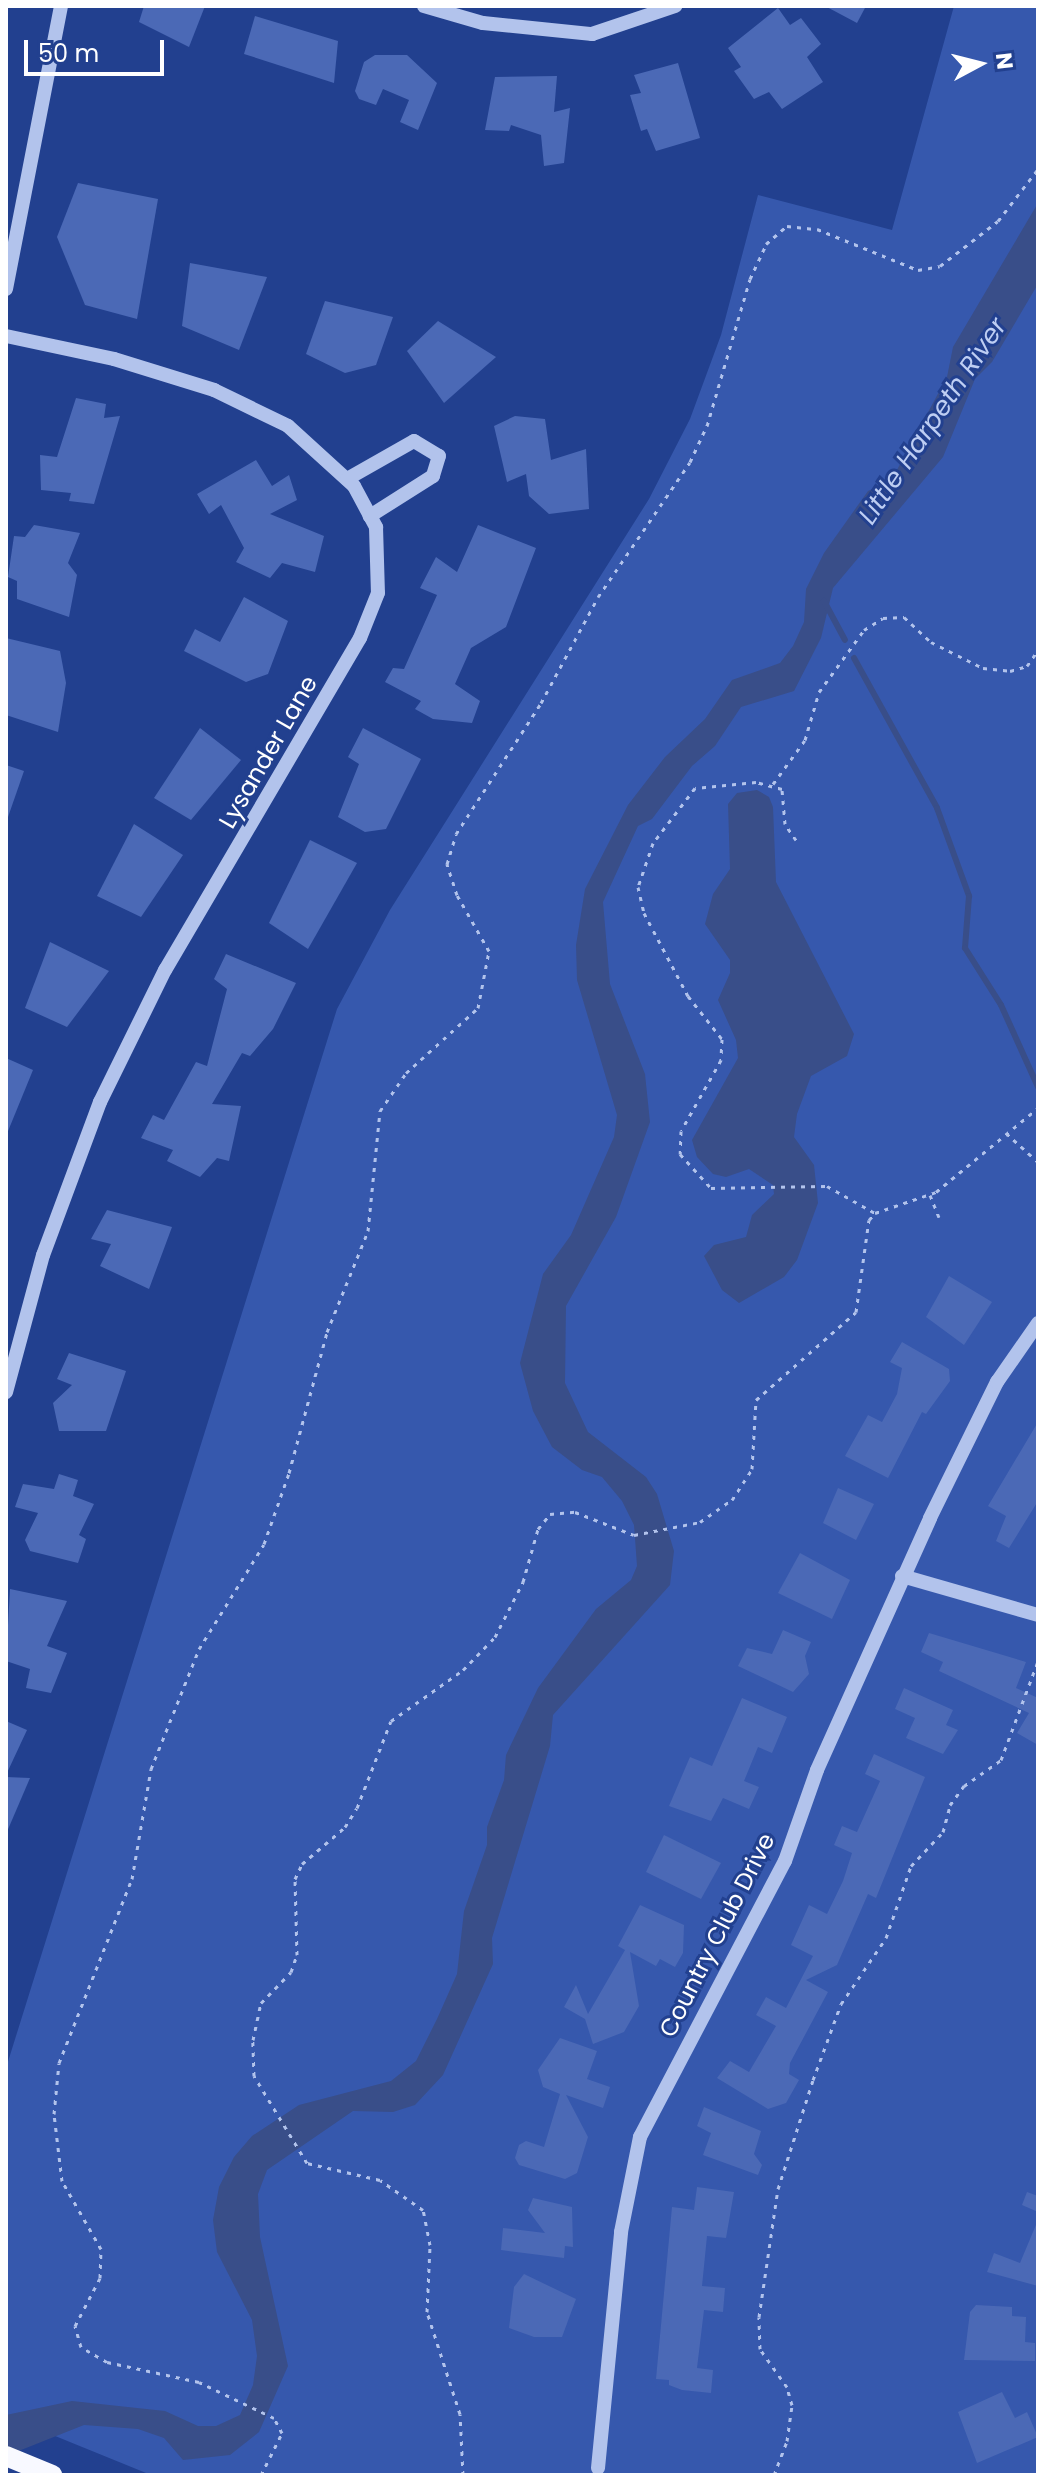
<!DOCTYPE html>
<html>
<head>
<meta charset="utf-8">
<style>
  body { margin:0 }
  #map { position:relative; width:1044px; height:2481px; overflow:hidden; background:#22408f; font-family:Poppins,sans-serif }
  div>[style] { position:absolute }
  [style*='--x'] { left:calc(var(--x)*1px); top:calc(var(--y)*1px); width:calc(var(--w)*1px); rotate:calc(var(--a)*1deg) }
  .green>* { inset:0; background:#3658ad }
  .water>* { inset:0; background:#394e89 }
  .stream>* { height:6px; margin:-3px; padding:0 3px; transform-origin:3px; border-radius:3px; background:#394e89 }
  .building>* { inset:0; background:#4b69b6 }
  .path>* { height:3px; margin-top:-1.5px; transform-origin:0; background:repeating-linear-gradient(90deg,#b2c3ec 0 4px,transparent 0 10px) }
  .minor>* { height:14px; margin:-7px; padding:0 7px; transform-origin:7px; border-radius:7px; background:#b2c3ec }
  .major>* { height:20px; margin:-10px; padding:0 10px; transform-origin:10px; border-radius:10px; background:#f8f9ff }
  span { translate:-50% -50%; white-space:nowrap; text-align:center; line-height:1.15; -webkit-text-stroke:6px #22408f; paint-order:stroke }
  .street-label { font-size:24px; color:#fff }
  .water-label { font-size:26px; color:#becef3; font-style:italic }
  .frame { position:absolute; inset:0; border:8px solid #fff; pointer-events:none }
  .north { position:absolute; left:940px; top:24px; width:80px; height:80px; -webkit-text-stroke:6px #22408f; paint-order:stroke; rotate:83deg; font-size:22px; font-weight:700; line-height:32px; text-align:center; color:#fff }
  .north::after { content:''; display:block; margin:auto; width:28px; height:36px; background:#fff; clip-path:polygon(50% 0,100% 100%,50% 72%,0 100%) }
  .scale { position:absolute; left:24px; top:40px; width:140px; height:36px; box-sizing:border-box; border:4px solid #fff; border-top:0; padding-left:10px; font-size:24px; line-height:28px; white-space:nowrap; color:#fff; -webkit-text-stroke:6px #22408f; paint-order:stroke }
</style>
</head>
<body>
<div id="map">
  <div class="green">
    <i style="clip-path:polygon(954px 6px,1038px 6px,1038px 2475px,151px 2475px,6px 2416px,6px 2068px,337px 1009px,390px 910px,649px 499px,690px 419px,721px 335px,758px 195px,892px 230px)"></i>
  </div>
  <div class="water">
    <i style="clip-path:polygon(1038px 203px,1038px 284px,992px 362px,975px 379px,943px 457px,833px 588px,821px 638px,794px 691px,741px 707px,715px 746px,692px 766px,652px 819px,638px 826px,603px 902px,610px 984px,645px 1074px,650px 1122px,616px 1217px,566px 1306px,565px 1383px,588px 1432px,646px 1477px,657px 1494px,674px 1551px,670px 1585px,553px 1715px,550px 1746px,492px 1938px,493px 1964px,443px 2075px,415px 2105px,393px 2112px,353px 2111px,267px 2170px,258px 2194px,260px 2237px,288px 2366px,259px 2432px,230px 2455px,183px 2460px,164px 2438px,138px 2429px,84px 2425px,6px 2456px,6px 2415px,72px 2401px,165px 2411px,198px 2426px,216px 2426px,240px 2415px,253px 2385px,257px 2356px,252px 2320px,217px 2252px,213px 2220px,219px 2187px,234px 2157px,252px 2136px,299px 2105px,391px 2081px,416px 2061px,437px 2019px,457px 1974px,464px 1911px,487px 1845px,487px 1827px,504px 1780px,506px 1755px,538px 1688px,596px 1609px,631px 1580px,637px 1566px,634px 1525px,622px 1501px,602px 1477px,582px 1470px,552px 1447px,533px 1411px,520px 1363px,543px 1274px,571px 1235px,614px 1137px,617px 1115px,577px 980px,576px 945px,585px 889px,628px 805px,665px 757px,705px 719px,732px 680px,780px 663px,793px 646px,804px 622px,806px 589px,824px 553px,868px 491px,891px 481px,947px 377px,953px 347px)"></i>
    <i style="clip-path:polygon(757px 790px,769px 797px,773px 807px,776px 882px,854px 1034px,847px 1056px,811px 1076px,797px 1114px,794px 1137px,814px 1165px,818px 1203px,797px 1260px,784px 1277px,739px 1303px,722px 1290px,704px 1256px,714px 1245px,746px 1237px,752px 1215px,774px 1194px,773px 1185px,749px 1169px,726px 1177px,713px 1174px,697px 1157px,692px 1140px,738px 1058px,736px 1040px,718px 1000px,730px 973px,730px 960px,705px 924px,713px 894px,730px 869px,728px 804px,737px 793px)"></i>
  </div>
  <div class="stream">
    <i style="--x:824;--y:601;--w:44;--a:61.7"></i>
    <i style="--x:854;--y:658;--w:171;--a:61"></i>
    <i style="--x:937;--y:808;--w:94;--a:70"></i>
    <i style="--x:969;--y:896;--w:52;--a:94.4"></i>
    <i style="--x:965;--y:948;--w:67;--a:57.7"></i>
    <i style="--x:1001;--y:1005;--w:90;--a:65.7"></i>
  </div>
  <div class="building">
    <i style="clip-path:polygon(144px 6px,205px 6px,189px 47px,139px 22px)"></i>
    <i style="clip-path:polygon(825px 6px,866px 6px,857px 23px)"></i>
    <i style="clip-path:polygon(778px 8px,790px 25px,801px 18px,821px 44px,807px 57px,823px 82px,782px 109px,769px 92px,754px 99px,734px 71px,741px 67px,728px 48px)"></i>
    <i style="clip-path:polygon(255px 16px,338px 41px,334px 83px,244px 54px)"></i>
    <i style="clip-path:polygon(375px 55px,407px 55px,437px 83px,418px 130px,400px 122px,409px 100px,383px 89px,376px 105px,359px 99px,355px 91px,364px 62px)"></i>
    <i style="clip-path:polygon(678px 63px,700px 138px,656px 151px,647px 129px,641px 131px,630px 95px,641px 93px,634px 75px)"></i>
    <i style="clip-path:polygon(557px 76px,554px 112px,570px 108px,564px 163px,544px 166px,541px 135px,511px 125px,509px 131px,485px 130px,495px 77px)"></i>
    <i style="clip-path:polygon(78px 183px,158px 199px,137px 319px,85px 305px,57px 237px)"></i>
    <i style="clip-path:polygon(190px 263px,267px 277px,239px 350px,182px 326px)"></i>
    <i style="clip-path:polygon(325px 301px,393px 317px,376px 365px,345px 373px,306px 354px)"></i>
    <i style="clip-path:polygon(438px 321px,496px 357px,444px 403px,407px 351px)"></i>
    <i style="clip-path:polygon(76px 398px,106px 404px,104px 418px,120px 416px,94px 504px,69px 501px,71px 493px,41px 490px,40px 455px,57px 457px)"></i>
    <i style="clip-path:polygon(515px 416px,545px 419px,551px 460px,586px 449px,589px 509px,549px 514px,529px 496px,526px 474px,507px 482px,494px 426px)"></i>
    <i style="clip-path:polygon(256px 460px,272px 486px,289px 475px,297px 500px,270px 514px,324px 536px,315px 572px,282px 563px,270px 578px,236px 562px,244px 548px,221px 505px,209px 514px,197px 494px)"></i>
    <i style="clip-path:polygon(34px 525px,80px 533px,68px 563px,77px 575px,69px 617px,17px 599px,17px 581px,8px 577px,14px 536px,25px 537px)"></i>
    <i style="clip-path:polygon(478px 525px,536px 548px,506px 627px,471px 648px,455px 684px,480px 701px,472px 723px,433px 719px,415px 709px,421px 701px,385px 682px,393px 668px,404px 669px,437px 595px,420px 588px,436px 557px,457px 572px)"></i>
    <i style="clip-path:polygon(244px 597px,288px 621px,268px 674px,246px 682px,184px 651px,195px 629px,220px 642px)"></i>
    <i style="clip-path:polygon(6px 638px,60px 651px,66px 683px,58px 732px,6px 715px)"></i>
    <i style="clip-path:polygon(200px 728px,241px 760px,191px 820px,154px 798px)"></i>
    <i style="clip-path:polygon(363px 728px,421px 759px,386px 829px,365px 832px,338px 817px,359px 764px,348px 757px)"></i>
    <i style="clip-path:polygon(6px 765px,24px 771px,8px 817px,6px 816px)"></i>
    <i style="clip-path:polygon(134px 824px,183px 855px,141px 917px,97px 896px)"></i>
    <i style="clip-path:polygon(310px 840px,357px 863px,308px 949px,269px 923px)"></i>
    <i style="clip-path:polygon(50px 942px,109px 971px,67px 1027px,25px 1008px)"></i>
    <i style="clip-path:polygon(226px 954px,296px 983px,273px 1029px,250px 1056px,242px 1053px,212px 1104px,241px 1106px,229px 1161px,217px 1158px,200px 1177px,167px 1161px,173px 1150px,141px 1138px,153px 1115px,164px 1120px,196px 1062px,207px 1066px,227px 989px,214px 979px)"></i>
    <i style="clip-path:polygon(6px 1058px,33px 1070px,6px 1136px)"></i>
    <i style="clip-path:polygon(107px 1210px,172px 1227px,149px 1289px,100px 1266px,111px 1244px,91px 1239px)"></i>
    <i style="clip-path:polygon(949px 1276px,992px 1302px,964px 1345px,926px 1317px)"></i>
    <i style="clip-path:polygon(902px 1342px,949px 1369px,950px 1381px,926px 1414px,922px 1412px,888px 1478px,845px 1456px,868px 1415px,882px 1422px,897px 1394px,902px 1368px,890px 1362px)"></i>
    <i style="clip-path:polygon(69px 1353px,126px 1371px,106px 1431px,59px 1431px,53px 1403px,72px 1385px,57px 1379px)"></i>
    <i style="clip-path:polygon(1038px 1422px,1038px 1501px,1009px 1548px,996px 1541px,1006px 1516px,988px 1506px)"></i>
    <i style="clip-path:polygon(59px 1474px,78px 1480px,73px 1496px,94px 1504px,79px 1535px,86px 1539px,78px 1563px,30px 1551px,25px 1540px,38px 1513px,15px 1507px,23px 1484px,54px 1489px)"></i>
    <i style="clip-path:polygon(838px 1488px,874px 1504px,856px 1540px,823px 1523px)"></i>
    <i style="clip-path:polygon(800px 1553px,850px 1580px,832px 1619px,778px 1593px)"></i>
    <i style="clip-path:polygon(10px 1589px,67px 1601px,47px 1646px,67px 1653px,51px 1693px,26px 1688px,30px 1669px,6px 1661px)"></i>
    <i style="clip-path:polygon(783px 1630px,811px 1642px,805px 1656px,809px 1674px,793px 1692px,738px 1666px,747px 1648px,772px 1654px)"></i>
    <i style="clip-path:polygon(929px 1633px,1026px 1662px,1016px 1688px,1038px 1698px,1038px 1745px,1017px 1733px,1029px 1713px,939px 1671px,943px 1662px,921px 1652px)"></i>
    <i style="clip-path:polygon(904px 1688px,953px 1710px,946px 1725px,958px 1730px,943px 1754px,906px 1738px,915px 1718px,895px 1709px)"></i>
    <i style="clip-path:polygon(742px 1698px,787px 1717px,772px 1753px,758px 1747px,744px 1781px,759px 1787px,749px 1809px,723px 1798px,711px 1821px,669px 1806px,690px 1757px,712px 1766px)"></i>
    <i style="clip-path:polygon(6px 1721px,27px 1730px,6px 1775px)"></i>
    <i style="clip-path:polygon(874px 1754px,925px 1777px,876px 1898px,868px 1894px,837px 1965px,806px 1980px,828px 1992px,790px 2063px,789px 2074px,799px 2080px,786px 2103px,768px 2109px,717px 2078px,730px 2061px,749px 2072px,776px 2026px,756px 2015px,766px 1997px,786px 2008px,813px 1956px,791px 1945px,809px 1905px,827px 1914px,843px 1881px,852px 1853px,834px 1845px,842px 1826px,857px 1832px,880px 1781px,865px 1774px)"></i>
    <i style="clip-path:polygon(6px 1777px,30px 1778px,6px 1834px)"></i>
    <i style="clip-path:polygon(664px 1835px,721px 1863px,701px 1899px,646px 1872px)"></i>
    <i style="clip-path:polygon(640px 1905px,684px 1925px,683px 1953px,675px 1967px,660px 1959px,656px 1966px,630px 1952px,639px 2006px,624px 2032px,593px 2044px,585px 2019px,564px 2007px,576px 1985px,588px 2014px,625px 1950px,618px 1946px)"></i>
    <i style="clip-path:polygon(560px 2038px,597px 2051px,587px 2079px,610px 2087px,603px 2108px,566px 2095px,588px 2137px,577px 2173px,565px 2179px,519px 2165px,515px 2158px,519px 2145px,526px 2141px,544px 2147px,560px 2094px,543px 2087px,538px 2070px)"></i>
    <i style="clip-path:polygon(704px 2107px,761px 2131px,754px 2154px,762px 2165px,758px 2175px,703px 2155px,711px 2133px,697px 2126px)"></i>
    <i style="clip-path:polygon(697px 2187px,734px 2192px,726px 2238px,707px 2236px,702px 2286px,725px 2288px,723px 2312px,704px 2310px,697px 2368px,713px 2370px,711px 2393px,682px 2390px,669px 2385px,669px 2380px,656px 2379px,672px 2207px,694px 2210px)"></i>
    <i style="clip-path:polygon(1027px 2192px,1038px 2196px,1038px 2212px,1022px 2205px)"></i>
    <i style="clip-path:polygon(533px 2198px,572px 2207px,573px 2247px,565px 2246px,564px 2258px,501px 2250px,503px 2228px,545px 2233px,528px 2210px)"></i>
    <i style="clip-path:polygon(1038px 2220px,1038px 2286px,987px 2272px,994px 2253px,1020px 2263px)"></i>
    <i style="clip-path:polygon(524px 2274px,576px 2299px,562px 2337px,534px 2337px,509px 2328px,514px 2287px)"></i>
    <i style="clip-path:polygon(976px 2305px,1012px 2307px,1012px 2316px,1026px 2317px,1025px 2342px,1035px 2343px,1035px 2361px,964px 2360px,970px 2312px)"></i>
    <i style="clip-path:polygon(1002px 2392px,1015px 2418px,1027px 2412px,1038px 2437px,977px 2463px,958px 2412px)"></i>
  </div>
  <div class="path">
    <i style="--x:773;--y:784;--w:54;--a:-54"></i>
    <i style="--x:805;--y:740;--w:50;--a:-73.7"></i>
    <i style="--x:819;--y:692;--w:77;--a:-54"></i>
    <i style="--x:864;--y:630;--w:22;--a:-32"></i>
    <i style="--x:883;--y:618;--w:21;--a:-3"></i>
    <i style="--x:904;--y:617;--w:37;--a:43"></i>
    <i style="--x:931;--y:642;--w:58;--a:26.6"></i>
    <i style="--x:983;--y:668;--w:27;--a:6"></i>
    <i style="--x:1010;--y:671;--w:18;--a:-16"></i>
    <i style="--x:1027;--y:666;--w:19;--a:-55"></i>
    <i style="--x:796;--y:840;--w:19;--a:-125"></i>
    <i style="--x:785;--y:824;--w:35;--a:-95"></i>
    <i style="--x:782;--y:789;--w:27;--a:-165"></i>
    <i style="--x:756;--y:782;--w:61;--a:174.4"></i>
    <i style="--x:695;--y:788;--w:69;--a:127.4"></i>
    <i style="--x:653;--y:843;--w:46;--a:108.8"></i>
    <i style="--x:638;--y:887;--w:27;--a:77"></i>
    <i style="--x:644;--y:913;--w:94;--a:62.1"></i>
    <i style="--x:688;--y:996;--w:55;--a:51.7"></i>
    <i style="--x:722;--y:1039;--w:21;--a:93"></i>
    <i style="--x:721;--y:1060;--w:81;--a:119.4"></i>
    <i style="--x:681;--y:1131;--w:23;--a:92"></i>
    <i style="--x:680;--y:1154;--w:46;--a:47.6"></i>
    <i style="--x:711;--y:1188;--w:116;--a:-1"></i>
    <i style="--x:827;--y:1186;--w:55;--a:29.4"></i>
    <i style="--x:1006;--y:1133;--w:43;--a:42.2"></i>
    <i style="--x:930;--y:1195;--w:24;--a:68"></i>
    <i style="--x:261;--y:2475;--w:47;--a:-63.4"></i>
    <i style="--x:282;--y:2433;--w:17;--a:-118"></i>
    <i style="--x:274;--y:2418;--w:83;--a:-154.4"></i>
    <i style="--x:199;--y:2382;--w:94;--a:-167.7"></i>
    <i style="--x:107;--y:2362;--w:30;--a:-150"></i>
    <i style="--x:81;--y:2347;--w:22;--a:-106"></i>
    <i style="--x:75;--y:2326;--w:54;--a:-62.5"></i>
    <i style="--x:100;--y:2278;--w:29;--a:-88"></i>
    <i style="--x:101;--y:2249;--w:78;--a:-119.8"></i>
    <i style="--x:62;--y:2181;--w:67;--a:-96.8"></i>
    <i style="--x:54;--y:2114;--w:51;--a:-84.4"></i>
    <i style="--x:59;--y:2063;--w:198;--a:-68.4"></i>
    <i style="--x:132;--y:1879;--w:112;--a:-80.2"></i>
    <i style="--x:151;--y:1769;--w:129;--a:-68.2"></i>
    <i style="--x:199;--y:1649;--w:123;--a:-58.2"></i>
    <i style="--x:264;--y:1544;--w:75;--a:-70.6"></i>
    <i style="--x:289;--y:1473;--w:146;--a:-74.9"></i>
    <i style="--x:327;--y:1332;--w:109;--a:-67.9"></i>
    <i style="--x:368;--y:1231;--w:121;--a:-84.3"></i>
    <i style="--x:380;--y:1111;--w:46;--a:-55.6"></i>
    <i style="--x:406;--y:1073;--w:97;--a:-42.1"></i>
    <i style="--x:478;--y:1008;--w:58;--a:-79.1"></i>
    <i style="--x:489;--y:951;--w:64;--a:-119.7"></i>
    <i style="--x:457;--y:895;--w:33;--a:-108"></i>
    <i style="--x:447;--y:864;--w:31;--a:-73"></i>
    <i style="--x:456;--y:834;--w:156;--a:-57"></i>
    <i style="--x:541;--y:703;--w:120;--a:-61.7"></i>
    <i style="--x:598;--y:597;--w:163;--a:-55.7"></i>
    <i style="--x:690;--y:462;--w:40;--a:-65"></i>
    <i style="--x:707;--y:426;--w:153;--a:-73.7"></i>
    <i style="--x:750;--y:279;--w:38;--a:-65"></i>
    <i style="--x:766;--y:244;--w:28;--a:-41"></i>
    <i style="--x:787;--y:226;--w:30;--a:6"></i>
    <i style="--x:817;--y:229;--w:109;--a:22.1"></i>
    <i style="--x:918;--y:270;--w:22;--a:-10"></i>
    <i style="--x:940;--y:266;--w:73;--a:-37.8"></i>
    <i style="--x:998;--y:221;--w:66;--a:-52.4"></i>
    <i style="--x:463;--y:2475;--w:61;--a:-92.8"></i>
    <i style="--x:460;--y:2414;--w:107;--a:-107.9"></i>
    <i style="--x:427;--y:2312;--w:67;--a:-87.4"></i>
    <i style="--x:430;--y:2245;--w:36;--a:-101"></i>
    <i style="--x:423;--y:2210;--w:52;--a:-145.1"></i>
    <i style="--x:380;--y:2180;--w:75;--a:-166.9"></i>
    <i style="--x:307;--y:2163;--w:102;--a:-121.3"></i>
    <i style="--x:254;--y:2076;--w:36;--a:-92"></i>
    <i style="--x:253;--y:2040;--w:38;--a:-78"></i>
    <i style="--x:261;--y:2003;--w:43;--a:-45.9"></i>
    <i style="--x:291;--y:1972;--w:18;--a:-71"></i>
    <i style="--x:297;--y:1955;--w:76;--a:-91.5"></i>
    <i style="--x:295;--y:1879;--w:17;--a:-65"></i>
    <i style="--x:302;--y:1864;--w:57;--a:-40.7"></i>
    <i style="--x:345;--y:1827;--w:22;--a:-58"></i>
    <i style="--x:357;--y:1808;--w:93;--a:-68.7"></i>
    <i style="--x:391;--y:1721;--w:88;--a:-35.3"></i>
    <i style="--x:463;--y:1670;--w:46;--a:-45.9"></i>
    <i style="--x:495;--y:1637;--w:62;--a:-63"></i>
    <i style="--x:523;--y:1582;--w:55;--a:-74.2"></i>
    <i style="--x:538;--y:1529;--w:19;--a:-51"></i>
    <i style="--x:550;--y:1514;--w:25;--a:-5"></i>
    <i style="--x:575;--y:1512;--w:63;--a:21.3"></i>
    <i style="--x:634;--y:1535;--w:67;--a:-11.1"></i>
    <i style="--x:700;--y:1522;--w:39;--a:-35"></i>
    <i style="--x:732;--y:1500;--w:37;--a:-57"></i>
    <i style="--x:752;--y:1469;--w:69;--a:-86.7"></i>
    <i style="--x:756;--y:1400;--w:133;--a:-41.3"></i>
    <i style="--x:856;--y:1312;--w:93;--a:-82"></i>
    <i style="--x:869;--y:1220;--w:9;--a:-49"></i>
    <i style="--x:875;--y:1213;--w:65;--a:-19"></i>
    <i style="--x:936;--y:1192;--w:132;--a:-39.5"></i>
    <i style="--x:774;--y:2475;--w:36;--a:-69"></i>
    <i style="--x:787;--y:2441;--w:36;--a:-82"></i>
    <i style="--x:792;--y:2405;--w:19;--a:-106"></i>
    <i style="--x:787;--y:2387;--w:47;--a:-125.4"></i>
    <i style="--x:760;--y:2349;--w:32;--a:-92"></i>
    <i style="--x:759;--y:2317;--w:129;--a:-81.6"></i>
    <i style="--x:778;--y:2189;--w:114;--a:-72.2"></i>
    <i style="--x:813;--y:2080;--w:81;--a:-69.8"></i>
    <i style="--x:841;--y:2004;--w:80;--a:-55.7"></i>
    <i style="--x:886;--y:1938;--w:76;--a:-70.9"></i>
    <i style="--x:911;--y:1866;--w:47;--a:-46.7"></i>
    <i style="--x:943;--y:1832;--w:28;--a:-75"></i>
    <i style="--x:950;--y:1805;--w:24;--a:-54"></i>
    <i style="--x:964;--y:1786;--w:45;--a:-35.1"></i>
    <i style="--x:1001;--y:1760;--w:106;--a:-69.5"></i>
  </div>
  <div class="minor">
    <i style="--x:424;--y:6;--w:61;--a:16.1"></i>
    <i style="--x:483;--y:23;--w:110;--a:5.8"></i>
    <i style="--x:592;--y:34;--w:88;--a:-18.6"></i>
    <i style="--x:6;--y:289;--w:288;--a:-79"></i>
    <i style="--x:6;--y:336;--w:110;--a:12"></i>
    <i style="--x:114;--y:359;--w:105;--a:17.2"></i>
    <i style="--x:214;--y:390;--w:82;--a:25.9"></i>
    <i style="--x:288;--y:426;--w:89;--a:42.3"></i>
    <i style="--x:354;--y:486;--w:47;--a:61.8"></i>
    <i style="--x:376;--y:527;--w:66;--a:88.3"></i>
    <i style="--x:378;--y:593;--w:48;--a:111.8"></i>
    <i style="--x:360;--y:638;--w:385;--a:120.4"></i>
    <i style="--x:165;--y:970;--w:147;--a:116.2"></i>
    <i style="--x:100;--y:1102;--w:163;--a:110.4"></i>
    <i style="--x:43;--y:1255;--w:142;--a:105.1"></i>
    <i style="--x:347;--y:479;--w:77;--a:-29.6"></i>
    <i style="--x:414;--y:441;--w:29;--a:31"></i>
    <i style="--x:439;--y:456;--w:21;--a:107"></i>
    <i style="--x:433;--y:476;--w:75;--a:147.6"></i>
    <i style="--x:902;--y:1576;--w:141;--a:16"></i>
    <i style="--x:598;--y:2468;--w:237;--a:-84.4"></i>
    <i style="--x:621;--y:2232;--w:97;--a:-78.7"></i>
    <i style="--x:640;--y:2137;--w:312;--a:-62.3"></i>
    <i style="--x:785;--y:1861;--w:96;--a:-70.6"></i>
    <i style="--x:817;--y:1770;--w:276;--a:-65.8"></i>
    <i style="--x:930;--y:1518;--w:152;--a:-63.8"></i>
    <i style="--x:997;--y:1382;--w:72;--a:-55.2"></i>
  </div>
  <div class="major">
    <i style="--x:6;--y:2456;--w:50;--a:22.4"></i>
  </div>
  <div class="street-label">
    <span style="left:268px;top:752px;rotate:-60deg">Lysander Lane</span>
    <span style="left:717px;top:1935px;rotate:-63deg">Country Club Drive</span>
  </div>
  <div class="water-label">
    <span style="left:933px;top:421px;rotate:-56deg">Little Harpeth River</span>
  </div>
  <div class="frame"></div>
  <div class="north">N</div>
  <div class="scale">50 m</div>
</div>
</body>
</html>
